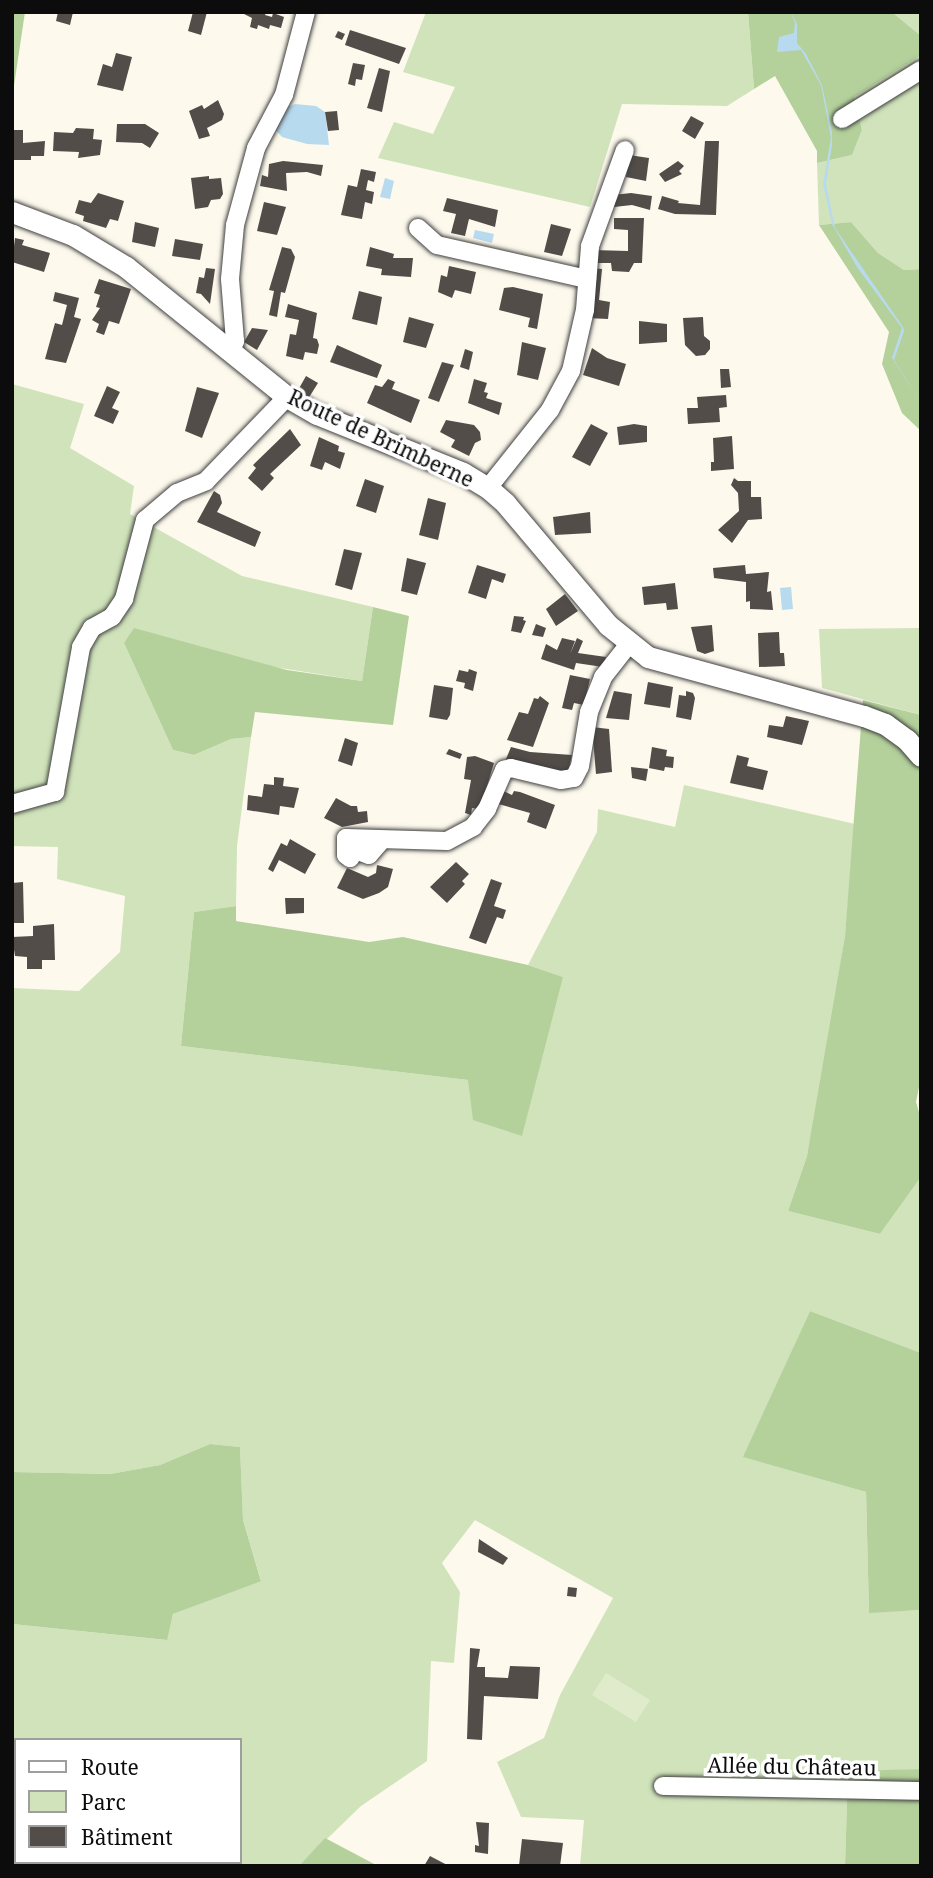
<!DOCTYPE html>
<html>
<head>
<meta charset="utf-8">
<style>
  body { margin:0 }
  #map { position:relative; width:933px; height:1878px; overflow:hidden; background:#fdf9ed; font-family:"Noto Serif",serif }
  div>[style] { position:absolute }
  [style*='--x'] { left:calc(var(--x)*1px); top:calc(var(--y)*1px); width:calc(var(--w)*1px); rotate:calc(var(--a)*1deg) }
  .green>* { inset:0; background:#d0e3bb }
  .forest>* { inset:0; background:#b4d19c }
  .pitch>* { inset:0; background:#e0ebcb }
  .water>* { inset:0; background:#b8daee }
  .building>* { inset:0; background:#534d4a }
  .roads { filter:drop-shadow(0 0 2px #3f3f3f) drop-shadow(0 0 2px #3f3f3f) }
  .minor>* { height:18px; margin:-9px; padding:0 9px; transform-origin:9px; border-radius:9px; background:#fff }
  .tertiary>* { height:21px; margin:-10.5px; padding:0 10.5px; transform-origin:10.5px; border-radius:10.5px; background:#fff }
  span { translate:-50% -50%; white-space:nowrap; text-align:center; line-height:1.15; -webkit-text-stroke:7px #fff; paint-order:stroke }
  .street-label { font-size:21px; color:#0c0c0c }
  .frame { position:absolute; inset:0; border:14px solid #0c0c0c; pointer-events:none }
  .legend { position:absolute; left:14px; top:1738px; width:228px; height:126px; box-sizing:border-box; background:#fff; border:2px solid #9e9e9e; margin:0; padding:9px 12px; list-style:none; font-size:21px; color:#0c0c0c }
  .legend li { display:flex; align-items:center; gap:14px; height:35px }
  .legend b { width:35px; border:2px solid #9e9e9e }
</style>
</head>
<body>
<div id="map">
  <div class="green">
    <i style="clip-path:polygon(426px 12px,748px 12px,754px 89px,727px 106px,622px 104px,590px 207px,378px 158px,394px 122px,433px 134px,455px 87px,403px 72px)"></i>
    <i style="clip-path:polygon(892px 12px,921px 12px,921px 36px)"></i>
    <i style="clip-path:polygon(921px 55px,921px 269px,904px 270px,878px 253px,851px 222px,819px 225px,817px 163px,852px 155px,862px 130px,854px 97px)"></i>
    <i style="clip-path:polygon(12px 384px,84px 404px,70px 448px,134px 486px,130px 514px,242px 576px,373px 607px,362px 681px,124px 643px,173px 750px,194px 755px,231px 739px,251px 737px,237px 846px,236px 906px,194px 912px,181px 1046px,468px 1080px,563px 977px,528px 965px,597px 832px,598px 809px,675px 827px,684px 785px,855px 824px,845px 936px,821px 1084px,807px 1156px,788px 1211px,880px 1234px,921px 1177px,921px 1353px,810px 1311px,744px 1457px,866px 1492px,869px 1612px,921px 1610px,921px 1769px,848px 1772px,845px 1866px,580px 1866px,584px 1820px,521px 1817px,497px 1762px,544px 1738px,560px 1695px,613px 1598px,475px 1520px,442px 1563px,460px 1592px,454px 1663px,431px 1661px,427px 1761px,361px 1806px,299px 1866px,172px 1866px,166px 1862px,240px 1862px,240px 1740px,16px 1740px,16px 1862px,165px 1862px,164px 1866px,12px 1866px,12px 1624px,166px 1640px,173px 1614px,261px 1580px,243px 1520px,240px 1447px,210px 1444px,160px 1465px,110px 1474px,12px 1472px,12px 988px,79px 991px,120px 952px,125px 896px,57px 879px,58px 847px,12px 846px)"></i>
    <i style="clip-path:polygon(921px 628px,921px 715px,822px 688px,819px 629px)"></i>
  </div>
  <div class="forest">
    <i style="clip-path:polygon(12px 12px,25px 12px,12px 99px)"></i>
    <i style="clip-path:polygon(748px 12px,892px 12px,921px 36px,921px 55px,854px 97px,862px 130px,852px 155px,817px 163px,817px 151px,775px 76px,754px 89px)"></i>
    <i style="clip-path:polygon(851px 222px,878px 253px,904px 270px,921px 269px,921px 431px,902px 413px,882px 364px,889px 332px,819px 225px)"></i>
    <i style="clip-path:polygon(373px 607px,409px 616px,393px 725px,255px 712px,251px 737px,231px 739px,194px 755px,173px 750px,124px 643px,134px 628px,287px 670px,362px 681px)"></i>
    <i style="clip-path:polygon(863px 700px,921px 715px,921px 1077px,916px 1102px,921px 1119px,921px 1177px,880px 1234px,788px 1211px,807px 1156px,845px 936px)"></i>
    <i style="clip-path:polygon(236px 906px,236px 921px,369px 942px,403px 937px,528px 965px,563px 977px,522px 1136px,473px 1120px,468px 1080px,181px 1046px,194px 912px)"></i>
    <i style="clip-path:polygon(810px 1311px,921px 1353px,921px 1610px,869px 1613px,866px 1492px,743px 1457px)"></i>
    <i style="clip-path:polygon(210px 1444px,240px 1447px,243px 1520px,261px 1581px,173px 1614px,167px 1640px,12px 1624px,12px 1472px,110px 1474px,160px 1465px)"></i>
    <i style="clip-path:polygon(921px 1769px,921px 1866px,845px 1866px,848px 1771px)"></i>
    <i style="clip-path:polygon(325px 1838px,378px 1866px,299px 1866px)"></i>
  </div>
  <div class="pitch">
    <i style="clip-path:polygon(606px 1673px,650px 1700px,636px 1722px,592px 1695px)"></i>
  </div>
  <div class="water">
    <i style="clip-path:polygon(791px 12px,797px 24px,797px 43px,806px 54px,822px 85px,832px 132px,832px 145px,826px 184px,835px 228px,903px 327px,904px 331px,894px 360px,921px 403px,892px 358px,902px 328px,857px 267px,832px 224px,823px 184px,831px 138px,821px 85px,801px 50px,777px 52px,779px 37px,794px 33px,795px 23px)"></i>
    <i style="clip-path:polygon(295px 104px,316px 106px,325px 112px,329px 145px,307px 144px,282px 137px,275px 129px,283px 109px)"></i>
    <i style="clip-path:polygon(385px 178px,394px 181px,390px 199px,380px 197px)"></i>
    <i style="clip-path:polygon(475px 230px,494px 234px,492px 243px,473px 238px)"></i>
    <i style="clip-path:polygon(791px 587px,793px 609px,782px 610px,780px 588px)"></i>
  </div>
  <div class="building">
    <i style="clip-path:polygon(58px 12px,73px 12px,70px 25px,56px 21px)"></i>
    <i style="clip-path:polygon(193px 12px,207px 12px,201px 35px,188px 31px)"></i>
    <i style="clip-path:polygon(240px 12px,266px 12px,265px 15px,272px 17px,273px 13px,284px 17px,281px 28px,270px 25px,269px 29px,258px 25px,257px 29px,250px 27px,252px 18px)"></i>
    <i style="clip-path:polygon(350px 30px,406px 48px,399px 64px,345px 45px)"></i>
    <i style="clip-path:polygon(338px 31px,345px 34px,342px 40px,335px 37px)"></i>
    <i style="clip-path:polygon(116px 53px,132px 57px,123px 91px,97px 85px,103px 64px,112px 67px)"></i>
    <i style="clip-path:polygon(353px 63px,365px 65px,362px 80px,356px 79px,355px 86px,348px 84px)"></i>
    <i style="clip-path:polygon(379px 68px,390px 71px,382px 112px,367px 108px)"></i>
    <i style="clip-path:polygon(218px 100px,224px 114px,222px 120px,207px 128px,210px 136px,199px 139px,189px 111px,202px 105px,204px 109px)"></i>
    <i style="clip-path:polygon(337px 111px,339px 130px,328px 131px,325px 112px)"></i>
    <i style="clip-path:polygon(691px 116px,704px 123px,695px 139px,682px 131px)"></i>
    <i style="clip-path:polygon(117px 124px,145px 124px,159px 133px,150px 148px,142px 143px,116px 142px)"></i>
    <i style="clip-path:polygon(76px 128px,94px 129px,93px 139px,102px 140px,100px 155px,78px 158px,79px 152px,53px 151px,54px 132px,73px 133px)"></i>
    <i style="clip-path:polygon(12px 130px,23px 130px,23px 143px,45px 141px,44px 156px,31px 156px,31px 160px,12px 160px)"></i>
    <i style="clip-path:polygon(705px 141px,719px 141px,716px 215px,675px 214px,658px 209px,662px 196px,679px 201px,678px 203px,700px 205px)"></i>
    <i style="clip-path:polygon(629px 155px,649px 158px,646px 181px,626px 177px)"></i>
    <i style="clip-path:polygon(283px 161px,323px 165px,321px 176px,307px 172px,286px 173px,287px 191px,260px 186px,262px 175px,268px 177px,269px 164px)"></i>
    <i style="clip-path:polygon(678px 161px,684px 166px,679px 171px,682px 174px,665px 182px,659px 174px)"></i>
    <i style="clip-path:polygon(361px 169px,376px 172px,374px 182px,368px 180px,366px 190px,374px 192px,372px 204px,365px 202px,362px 219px,341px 215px,348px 185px,357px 187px)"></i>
    <i style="clip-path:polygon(209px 176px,209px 179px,221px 178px,223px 194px,220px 199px,211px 200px,208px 207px,195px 209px,191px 178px)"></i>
    <i style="clip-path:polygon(98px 193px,124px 201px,118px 221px,110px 219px,106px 228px,83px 221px,84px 216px,75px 213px,79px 200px,91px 203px)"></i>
    <i style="clip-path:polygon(631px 193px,652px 196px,650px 210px,632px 205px,614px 207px,613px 195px)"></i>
    <i style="clip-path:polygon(447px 198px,498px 210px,495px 227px,469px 219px,465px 236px,451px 233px,456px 214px,443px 211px)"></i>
    <i style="clip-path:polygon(264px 202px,286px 207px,277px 235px,257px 231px)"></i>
    <i style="clip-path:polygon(614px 218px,644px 218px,642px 263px,634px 263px,629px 272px,612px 271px,611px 263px,590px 263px,593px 250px,628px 251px,628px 230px,614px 229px)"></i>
    <i style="clip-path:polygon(135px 222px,159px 228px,155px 247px,132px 242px)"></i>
    <i style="clip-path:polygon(551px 224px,571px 229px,562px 256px,544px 252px)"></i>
    <i style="clip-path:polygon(15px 238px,24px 240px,22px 245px,50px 253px,44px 272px,12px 262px)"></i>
    <i style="clip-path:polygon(175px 239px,203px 244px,200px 260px,172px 256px)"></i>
    <i style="clip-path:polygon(282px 247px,291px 249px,295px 257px,285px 293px,281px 292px,277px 317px,269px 315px,274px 291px,269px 290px)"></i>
    <i style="clip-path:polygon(370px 247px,394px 254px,393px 258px,413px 258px,411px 277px,381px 275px,382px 269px,366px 266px)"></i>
    <i style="clip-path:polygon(449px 266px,476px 272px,471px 294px,455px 290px,452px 298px,438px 292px,441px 275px,447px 277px)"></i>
    <i style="clip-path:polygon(206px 268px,215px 269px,210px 304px,201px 294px,196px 293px,199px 277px,204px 278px)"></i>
    <i style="clip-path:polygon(591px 268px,602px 269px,599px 300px,610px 302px,608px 319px,587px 318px)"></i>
    <i style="clip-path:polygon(99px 279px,131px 289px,119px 324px,109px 321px,104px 335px,96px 332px,99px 324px,92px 320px,100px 308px,96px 307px,100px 295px,94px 293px)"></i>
    <i style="clip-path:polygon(513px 287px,543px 294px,537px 329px,528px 327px,530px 318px,499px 310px,504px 288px)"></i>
    <i style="clip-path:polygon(359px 291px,382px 297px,377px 325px,352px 319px)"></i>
    <i style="clip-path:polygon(55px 292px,79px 298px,74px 317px,81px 319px,66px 363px,45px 359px,55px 323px,62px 325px,67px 305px,53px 301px)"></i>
    <i style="clip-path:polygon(288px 304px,317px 313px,313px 338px,317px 339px,319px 345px,317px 354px,305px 352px,303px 360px,286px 356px,290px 334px,296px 335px,299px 320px,285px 317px)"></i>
    <i style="clip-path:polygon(409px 317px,434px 324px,426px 348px,403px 342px)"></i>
    <i style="clip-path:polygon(703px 317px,704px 336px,710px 341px,710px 349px,705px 355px,696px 356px,685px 345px,683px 318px)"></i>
    <i style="clip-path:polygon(639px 321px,667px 324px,667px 342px,639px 344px)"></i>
    <i style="clip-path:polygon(252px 328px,268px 330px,257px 350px,244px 342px)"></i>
    <i style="clip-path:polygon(522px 342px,546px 348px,538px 380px,517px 375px)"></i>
    <i style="clip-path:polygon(337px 345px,382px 365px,377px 378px,330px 362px)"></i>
    <i style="clip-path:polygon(592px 348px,607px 358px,626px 364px,619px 386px,583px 375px)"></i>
    <i style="clip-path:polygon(465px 349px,473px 352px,469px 370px,460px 367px)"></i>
    <i style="clip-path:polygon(442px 362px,454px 365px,439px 402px,428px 398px)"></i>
    <i style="clip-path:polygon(720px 369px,729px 369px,731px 387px,721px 388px)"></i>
    <i style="clip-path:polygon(306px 376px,318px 383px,308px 399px,297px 392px)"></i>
    <i style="clip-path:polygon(388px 379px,395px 382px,392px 389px,420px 400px,411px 423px,367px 403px,375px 385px,382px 387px)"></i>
    <i style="clip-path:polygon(474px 379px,487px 383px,484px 392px,488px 393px,486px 398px,502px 403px,499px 415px,468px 403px)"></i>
    <i style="clip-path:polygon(107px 386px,120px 392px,112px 408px,119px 411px,113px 424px,94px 416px)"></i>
    <i style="clip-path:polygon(197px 387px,219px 393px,202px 438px,185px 431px)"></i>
    <i style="clip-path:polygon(726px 395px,727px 407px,719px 408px,720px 422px,688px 424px,687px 408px,698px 408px,697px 397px)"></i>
    <i style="clip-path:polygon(446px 420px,474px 425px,480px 432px,481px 440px,475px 443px,469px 456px,451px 447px,455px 440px,440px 432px)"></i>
    <i style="clip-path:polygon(591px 424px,608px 433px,590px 466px,572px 457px)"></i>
    <i style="clip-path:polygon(634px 424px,647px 426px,647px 442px,619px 445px,617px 427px)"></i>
    <i style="clip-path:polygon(290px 429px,301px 445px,270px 474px,274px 478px,262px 491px,248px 478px,256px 468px,253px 465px)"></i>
    <i style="clip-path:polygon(732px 436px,734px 469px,711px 471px,711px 462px,714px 462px,713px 438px)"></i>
    <i style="clip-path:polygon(319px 437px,339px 446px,338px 451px,345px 453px,340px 469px,325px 462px,322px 470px,310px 466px)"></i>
    <i style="clip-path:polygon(734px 478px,738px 481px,751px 481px,751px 497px,761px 497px,762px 519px,748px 520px,732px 543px,718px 530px,739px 511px,738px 493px,731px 485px)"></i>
    <i style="clip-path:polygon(365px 479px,384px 486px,376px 513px,356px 506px)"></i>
    <i style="clip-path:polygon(214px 491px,220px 495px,222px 503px,217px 512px,261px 532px,255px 547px,197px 522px)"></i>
    <i style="clip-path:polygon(428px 498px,446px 503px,438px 540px,419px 535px)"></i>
    <i style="clip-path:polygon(590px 512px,591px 533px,555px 535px,553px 517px)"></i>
    <i style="clip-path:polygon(344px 549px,362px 553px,352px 590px,335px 585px)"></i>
    <i style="clip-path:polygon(407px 558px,426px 563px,417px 595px,401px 591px)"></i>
    <i style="clip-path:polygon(477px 565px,506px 574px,503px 583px,492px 579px,486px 599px,468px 593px)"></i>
    <i style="clip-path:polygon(745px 565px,746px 574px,769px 572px,767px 592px,771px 591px,773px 610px,750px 609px,750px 601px,746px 602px,746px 582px,714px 578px,713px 568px)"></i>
    <i style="clip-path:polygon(675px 583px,678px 609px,667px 610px,666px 603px,644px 605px,642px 587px)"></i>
    <i style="clip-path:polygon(565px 594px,578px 611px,556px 626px,546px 609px)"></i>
    <i style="clip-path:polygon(514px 616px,524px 617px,523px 620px,526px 621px,521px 633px,511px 631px)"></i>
    <i style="clip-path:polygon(536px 624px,546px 628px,543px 637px,532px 635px)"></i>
    <i style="clip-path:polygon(712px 625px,714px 651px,705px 654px,697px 651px,691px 627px)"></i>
    <i style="clip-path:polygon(779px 632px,780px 653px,784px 653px,785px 666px,759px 667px,758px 633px)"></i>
    <i style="clip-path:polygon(562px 638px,575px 641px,570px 654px,577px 638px,583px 641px,578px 653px,606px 657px,603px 667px,576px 663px,574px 670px,541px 659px,546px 644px,557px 650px)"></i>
    <i style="clip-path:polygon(469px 669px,477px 672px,473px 691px,464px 688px,465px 683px,456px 681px,459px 670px,468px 672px)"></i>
    <i style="clip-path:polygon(570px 675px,590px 679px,586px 696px,588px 696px,584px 705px,574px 703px,572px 710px,562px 708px)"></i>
    <i style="clip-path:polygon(648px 682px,673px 687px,670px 708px,644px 704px)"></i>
    <i style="clip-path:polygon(434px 685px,453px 688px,450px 715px,447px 720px,429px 717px)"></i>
    <i style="clip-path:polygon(614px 691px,632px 694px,629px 720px,606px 718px)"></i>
    <i style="clip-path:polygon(686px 691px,693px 693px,695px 698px,691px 720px,676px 717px,679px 695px,686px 696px)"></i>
    <i style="clip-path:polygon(540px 696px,549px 703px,533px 747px,507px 740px,519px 712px,528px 714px,534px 698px,538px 699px)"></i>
    <i style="clip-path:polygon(786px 716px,809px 721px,802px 745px,767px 737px,769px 725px,783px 727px)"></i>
    <i style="clip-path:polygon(592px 727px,609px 729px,612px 772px,596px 774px)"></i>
    <i style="clip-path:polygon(345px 738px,358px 743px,352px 766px,338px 761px)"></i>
    <i style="clip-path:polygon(511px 747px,530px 752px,572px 755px,568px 772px,545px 770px,506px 759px)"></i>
    <i style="clip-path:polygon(652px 747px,667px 750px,666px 756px,674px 757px,673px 768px,665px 767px,664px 771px,649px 768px)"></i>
    <i style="clip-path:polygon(449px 749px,462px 754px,460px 759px,446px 754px)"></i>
    <i style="clip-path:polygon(737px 755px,749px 758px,747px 766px,768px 771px,763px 790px,730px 783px)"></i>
    <i style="clip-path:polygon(475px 756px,494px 763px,480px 809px,472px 808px,471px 815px,465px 813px,471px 780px,464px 779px,467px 757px)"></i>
    <i style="clip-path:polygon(631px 767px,648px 769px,646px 781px,632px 778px)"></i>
    <i style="clip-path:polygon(274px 777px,284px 778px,283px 786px,299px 788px,294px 808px,280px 806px,279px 815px,247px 810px,248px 795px,262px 797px,264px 784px,274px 785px)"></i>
    <i style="clip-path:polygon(501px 790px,512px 795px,514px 791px,520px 792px,555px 805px,546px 829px,527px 822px,530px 813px,495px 803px)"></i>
    <i style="clip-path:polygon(336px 798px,351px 806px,357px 806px,358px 812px,367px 811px,368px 822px,342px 827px,324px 818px)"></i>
    <i style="clip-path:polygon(290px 839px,316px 854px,305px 874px,279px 860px,273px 872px,268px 869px,281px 843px,287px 846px)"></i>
    <i style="clip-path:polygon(456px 862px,469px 874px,462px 881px,465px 884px,447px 903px,430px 887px)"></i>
    <i style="clip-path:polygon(377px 865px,393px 869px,388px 887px,379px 893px,363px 899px,337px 888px,347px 868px,368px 877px,376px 873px)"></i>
    <i style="clip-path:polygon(491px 879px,502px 883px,494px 906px,506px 910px,503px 919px,497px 917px,486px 944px,469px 938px)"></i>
    <i style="clip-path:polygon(23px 882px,24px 923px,12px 923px,12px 883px)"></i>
    <i style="clip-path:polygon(285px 898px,304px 898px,304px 913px,286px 914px)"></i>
    <i style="clip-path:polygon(54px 924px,55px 960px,42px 960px,42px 969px,27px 969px,27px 957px,15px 956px,12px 937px,33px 936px,33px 926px)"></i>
    <i style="clip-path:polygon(479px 1539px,508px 1558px,503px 1565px,478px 1552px)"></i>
    <i style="clip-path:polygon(568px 1587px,577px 1588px,576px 1597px,567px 1596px)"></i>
    <i style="clip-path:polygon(470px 1648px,480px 1649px,477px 1667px,485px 1667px,485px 1677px,508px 1678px,510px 1666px,540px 1667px,538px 1699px,484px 1696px,482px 1740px,467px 1739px)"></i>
    <i style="clip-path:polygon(476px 1822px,489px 1823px,488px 1854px,475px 1852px,475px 1845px,479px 1846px)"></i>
    <i style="clip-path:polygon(522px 1839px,563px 1843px,560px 1866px,519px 1866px)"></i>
    <i style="clip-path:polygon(430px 1856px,449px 1866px,424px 1866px)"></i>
  </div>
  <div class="roads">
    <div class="minor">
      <i style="--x:842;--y:119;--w:93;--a:-31.8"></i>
      <i style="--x:418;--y:228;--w:25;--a:42"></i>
      <i style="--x:437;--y:245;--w:154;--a:12.8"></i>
      <i style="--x:231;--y:351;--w:11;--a:-68"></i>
      <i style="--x:235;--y:341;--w:62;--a:-94.6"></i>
      <i style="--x:230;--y:279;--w:54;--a:-84.7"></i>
      <i style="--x:235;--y:225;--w:80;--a:-74.7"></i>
      <i style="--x:256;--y:148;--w:60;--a:-62.2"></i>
      <i style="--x:284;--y:95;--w:86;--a:-75.2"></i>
      <i style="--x:488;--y:488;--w:100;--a:-51.5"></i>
      <i style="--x:550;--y:410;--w:44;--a:-61.7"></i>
      <i style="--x:571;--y:371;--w:63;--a:-77.1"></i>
      <i style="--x:585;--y:310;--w:64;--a:-85.5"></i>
      <i style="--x:590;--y:246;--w:102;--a:-70"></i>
      <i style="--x:12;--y:804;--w:45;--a:-15.6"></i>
      <i style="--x:55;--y:792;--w:147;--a:-79.8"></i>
      <i style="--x:81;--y:647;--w:22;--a:-60"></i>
      <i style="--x:92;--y:628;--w:23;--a:-29"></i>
      <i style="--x:112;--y:617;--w:22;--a:-56"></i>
      <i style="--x:124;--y:599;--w:82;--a:-75.1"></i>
      <i style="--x:145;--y:520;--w:42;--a:-40.2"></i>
      <i style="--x:177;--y:493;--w:31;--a:-22"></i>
      <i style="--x:206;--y:481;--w:117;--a:-46"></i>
      <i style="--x:381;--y:841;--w:18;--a:131"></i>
      <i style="--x:369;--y:855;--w:14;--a:-159"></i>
      <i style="--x:356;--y:850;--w:10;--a:127"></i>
      <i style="--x:350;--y:858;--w:5;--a:-143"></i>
      <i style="--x:346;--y:855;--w:17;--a:-90"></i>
      <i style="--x:346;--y:838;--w:101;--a:1.7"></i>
      <i style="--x:447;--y:841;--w:30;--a:-28"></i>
      <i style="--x:473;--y:827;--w:23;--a:-52"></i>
      <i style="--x:487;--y:809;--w:43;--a:-66.4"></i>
      <i style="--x:504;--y:770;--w:7;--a:-16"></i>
      <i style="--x:511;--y:768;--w:51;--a:13.5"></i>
      <i style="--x:561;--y:780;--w:13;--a:-9"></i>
      <i style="--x:574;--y:778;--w:13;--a:-63"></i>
      <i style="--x:580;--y:766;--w:55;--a:-80.5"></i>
      <i style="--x:589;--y:712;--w:38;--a:-68"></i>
      <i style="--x:603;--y:677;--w:42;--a:-51.8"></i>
      <i style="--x:663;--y:1786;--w:258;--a:1.1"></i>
    </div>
    <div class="tertiary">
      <i style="--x:12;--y:212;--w:65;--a:20.7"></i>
      <i style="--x:73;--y:235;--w:62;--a:31.1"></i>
      <i style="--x:126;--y:267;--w:207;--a:38.9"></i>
      <i style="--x:287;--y:397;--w:34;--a:30"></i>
      <i style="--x:317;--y:414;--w:157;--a:22"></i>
      <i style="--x:463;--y:473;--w:29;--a:31"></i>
      <i style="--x:488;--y:488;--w:23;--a:41"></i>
      <i style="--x:505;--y:503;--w:160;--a:49.8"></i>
      <i style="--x:608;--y:625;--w:51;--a:38.7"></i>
      <i style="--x:648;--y:657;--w:224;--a:15.3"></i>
      <i style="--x:864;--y:716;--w:22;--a:21"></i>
      <i style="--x:885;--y:724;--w:27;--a:36"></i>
      <i style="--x:907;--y:740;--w:21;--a:49"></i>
    </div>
  </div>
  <div class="street-label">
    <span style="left:381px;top:438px;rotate:25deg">Route de Brimberne</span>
    <span style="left:792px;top:1766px;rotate:1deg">Allée du Château</span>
  </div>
  <div class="frame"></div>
  <ul class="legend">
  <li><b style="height:9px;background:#fff"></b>Route</li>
  <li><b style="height:19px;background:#d0e3bb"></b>Parc</li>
  <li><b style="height:19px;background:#534d4a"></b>Bâtiment</li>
  </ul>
</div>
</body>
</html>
